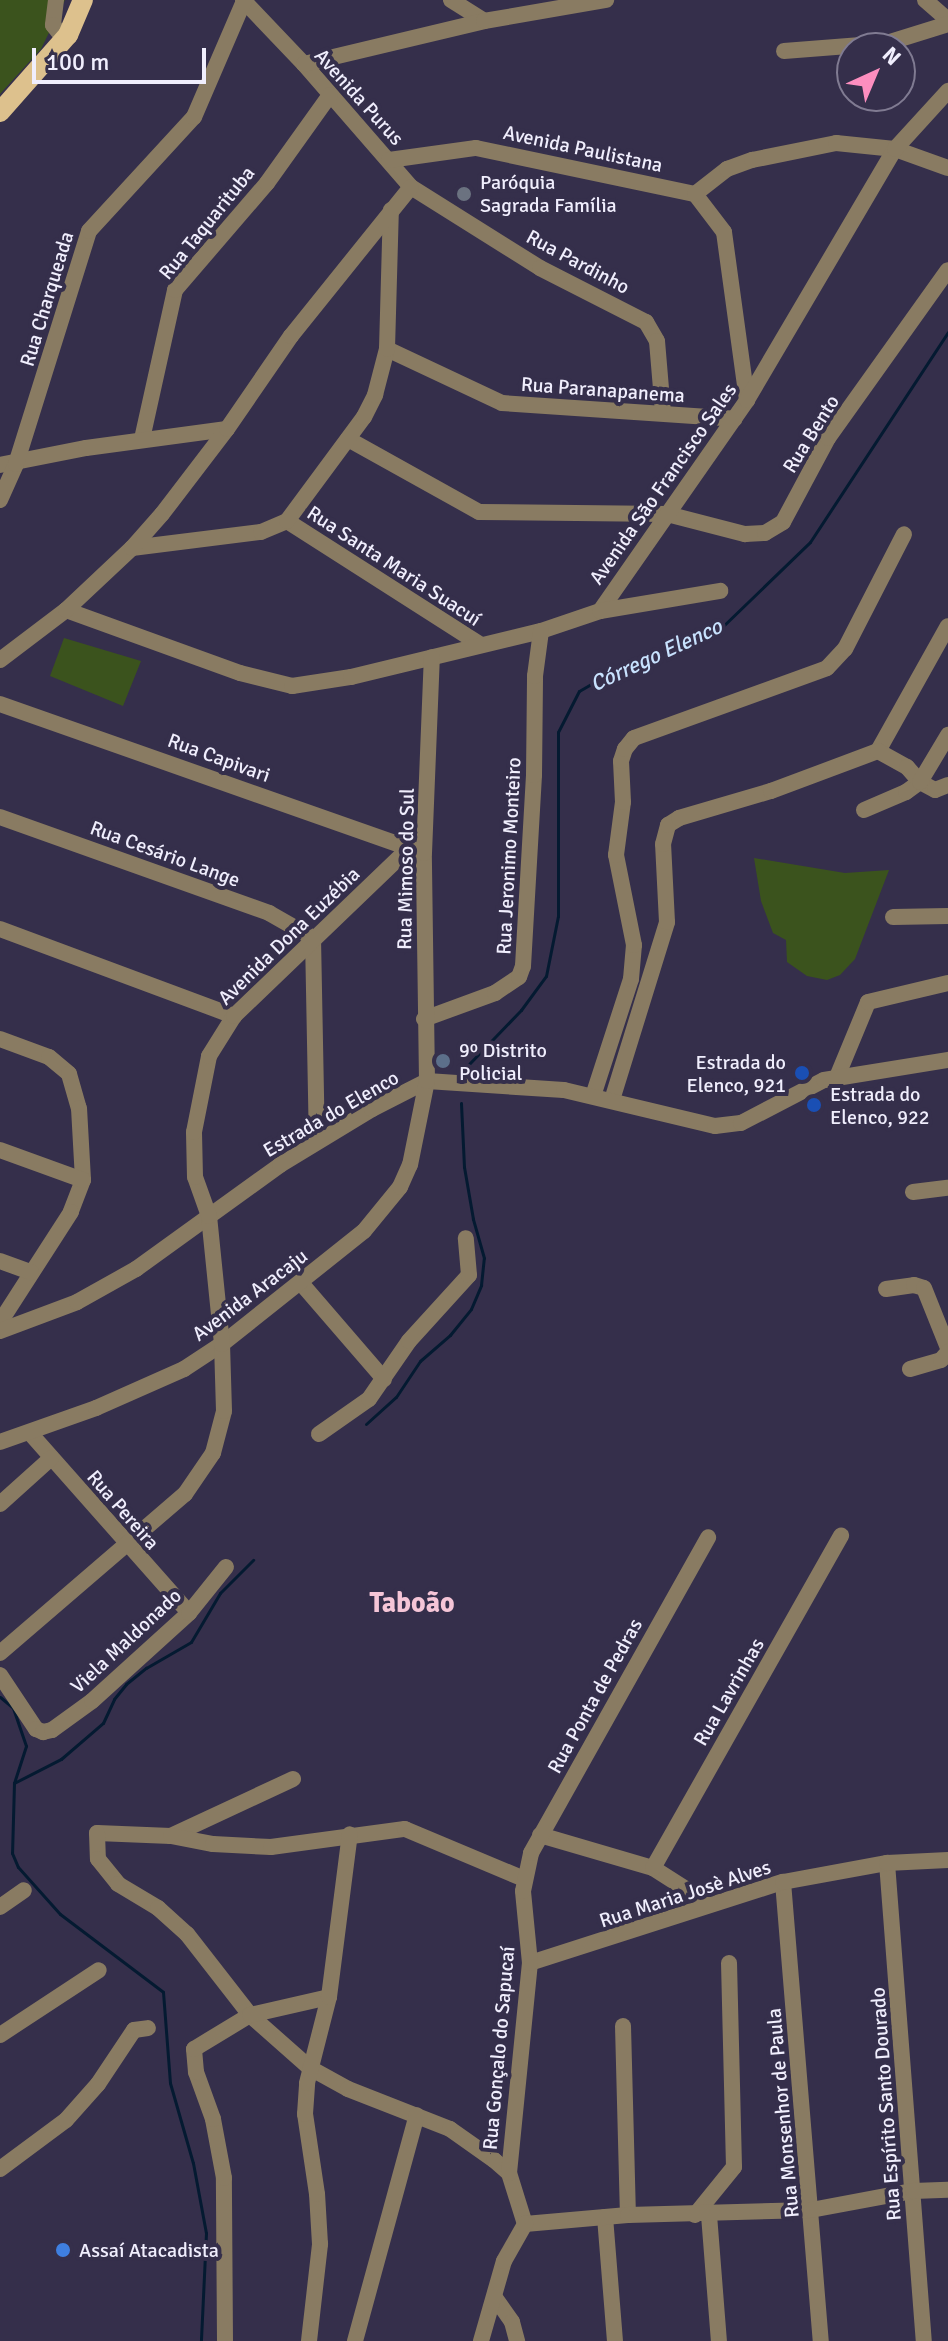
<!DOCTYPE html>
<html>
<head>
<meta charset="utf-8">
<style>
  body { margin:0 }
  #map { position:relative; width:948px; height:2341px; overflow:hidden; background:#352f4b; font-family:Signika,sans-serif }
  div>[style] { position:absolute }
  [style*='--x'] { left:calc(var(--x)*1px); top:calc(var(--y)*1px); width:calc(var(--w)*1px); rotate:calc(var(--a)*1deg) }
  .green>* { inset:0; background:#3b531d }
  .stream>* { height:3px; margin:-1.5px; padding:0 1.5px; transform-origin:1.5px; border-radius:1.5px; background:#041a31 }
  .minor>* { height:16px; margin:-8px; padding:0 8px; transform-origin:8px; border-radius:8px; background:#897b62 }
  .major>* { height:20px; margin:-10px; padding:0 10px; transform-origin:10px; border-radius:10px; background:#ddc18d }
  .dots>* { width:22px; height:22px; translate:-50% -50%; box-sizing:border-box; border:4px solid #352f4b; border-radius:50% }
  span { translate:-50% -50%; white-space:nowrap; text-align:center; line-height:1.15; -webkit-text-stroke:8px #352f4b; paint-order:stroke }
  .street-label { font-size:20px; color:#f0eefd }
  .poi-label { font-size:20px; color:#f0eefd }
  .left { translate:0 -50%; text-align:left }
  .right { translate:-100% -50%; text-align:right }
  .water-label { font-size:22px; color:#c8e2fe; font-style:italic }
  .district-label { font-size:28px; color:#f5c5d7; font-weight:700 }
  .north { position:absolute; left:836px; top:32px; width:80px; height:80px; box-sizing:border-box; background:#352f4b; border:2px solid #807b92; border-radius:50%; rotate:44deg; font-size:22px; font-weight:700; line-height:32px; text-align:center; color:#f0eefd }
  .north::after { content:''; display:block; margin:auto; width:28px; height:36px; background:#fd8ebf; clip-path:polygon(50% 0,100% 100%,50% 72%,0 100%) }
  .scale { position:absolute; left:32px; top:48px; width:174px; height:36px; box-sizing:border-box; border:4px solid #f0eefd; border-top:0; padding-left:10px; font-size:24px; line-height:28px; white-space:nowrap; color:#f0eefd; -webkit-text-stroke:6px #352f4b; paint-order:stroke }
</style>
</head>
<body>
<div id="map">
  <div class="green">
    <i style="clip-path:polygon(0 0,65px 0,41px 49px,0 94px)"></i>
    <i style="clip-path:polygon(64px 638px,141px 661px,123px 706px,50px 676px)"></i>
    <i style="clip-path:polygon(754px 858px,845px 873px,889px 870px,855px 959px,840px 975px,827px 980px,807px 976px,787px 962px,786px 940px,773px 933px,761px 901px)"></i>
  </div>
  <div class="stream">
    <i style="--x:469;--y:1064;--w:75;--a:-46.1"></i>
    <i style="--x:521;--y:1010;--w:42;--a:-53.7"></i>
    <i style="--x:546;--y:976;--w:61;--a:-78.7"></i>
    <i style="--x:558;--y:916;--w:184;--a:-90"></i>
    <i style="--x:558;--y:732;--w:46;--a:-62.9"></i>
    <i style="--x:579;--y:691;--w:32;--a:-30"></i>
    <i style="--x:607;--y:675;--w:122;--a:-22.2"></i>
    <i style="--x:720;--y:629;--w:125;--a:-44"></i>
    <i style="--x:810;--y:542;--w:251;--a:-56.7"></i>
    <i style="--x:366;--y:1424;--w:40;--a:-42"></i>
    <i style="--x:396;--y:1397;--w:43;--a:-56.3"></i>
    <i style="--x:420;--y:1361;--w:40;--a:-41"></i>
    <i style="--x:450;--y:1335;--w:33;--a:-51"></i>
    <i style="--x:471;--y:1309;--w:26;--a:-67"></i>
    <i style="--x:481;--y:1285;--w:27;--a:-84"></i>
    <i style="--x:484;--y:1258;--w:41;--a:-105.8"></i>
    <i style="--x:473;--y:1219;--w:53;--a:-99.8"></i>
    <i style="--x:464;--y:1167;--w:64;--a:-92.7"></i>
    <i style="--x:0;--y:1697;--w:17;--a:40"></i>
    <i style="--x:13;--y:1708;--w:40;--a:71.1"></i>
    <i style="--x:26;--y:1746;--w:39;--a:108"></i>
    <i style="--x:14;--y:1783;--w:70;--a:91.6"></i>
    <i style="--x:12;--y:1853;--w:15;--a:67"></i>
    <i style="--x:18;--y:1867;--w:63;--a:48.2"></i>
    <i style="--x:60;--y:1914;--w:129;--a:37.1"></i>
    <i style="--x:163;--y:1992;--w:91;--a:85.6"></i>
    <i style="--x:170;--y:2083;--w:83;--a:74"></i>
    <i style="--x:193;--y:2163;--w:71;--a:79.5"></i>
    <i style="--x:206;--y:2233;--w:108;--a:92.7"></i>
    <i style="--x:14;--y:1783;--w:53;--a:-27.1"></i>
    <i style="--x:61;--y:1759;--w:55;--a:-40.6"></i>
    <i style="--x:103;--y:1723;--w:26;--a:-65"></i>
    <i style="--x:114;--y:1699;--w:19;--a:-51"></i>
    <i style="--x:126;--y:1684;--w:26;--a:-39"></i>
    <i style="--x:146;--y:1668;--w:52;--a:-30"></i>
    <i style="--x:191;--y:1642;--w:57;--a:-59.4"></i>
    <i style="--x:220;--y:1593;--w:47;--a:-45"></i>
  </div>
  <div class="minor">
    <i style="--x:56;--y:0;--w:25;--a:97"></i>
    <i style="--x:53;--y:25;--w:18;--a:52"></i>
    <i style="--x:243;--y:0;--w:88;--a:46.4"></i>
    <i style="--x:304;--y:64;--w:163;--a:49"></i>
    <i style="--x:411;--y:187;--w:152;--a:32.1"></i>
    <i style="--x:540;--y:268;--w:119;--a:27"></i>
    <i style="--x:646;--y:322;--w:22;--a:60"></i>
    <i style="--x:657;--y:341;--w:72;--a:85.2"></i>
    <i style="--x:451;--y:0;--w:39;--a:32"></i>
    <i style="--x:925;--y:0;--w:30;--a:41"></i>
    <i style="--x:784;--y:51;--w:103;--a:-4.4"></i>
    <i style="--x:887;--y:43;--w:64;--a:-17.3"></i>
    <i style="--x:304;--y:64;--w:185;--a:-13.4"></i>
    <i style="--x:484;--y:21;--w:124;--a:-9.8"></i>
    <i style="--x:389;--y:160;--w:88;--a:-7.9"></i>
    <i style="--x:476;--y:148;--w:224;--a:11.9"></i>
    <i style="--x:695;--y:194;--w:48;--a:52.7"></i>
    <i style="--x:724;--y:232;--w:170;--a:82.2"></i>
    <i style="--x:695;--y:194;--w:41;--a:-38"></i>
    <i style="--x:727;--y:169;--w:27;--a:-20"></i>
    <i style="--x:752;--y:160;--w:86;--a:-11.4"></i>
    <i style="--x:836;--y:143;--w:59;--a:5.8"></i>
    <i style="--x:895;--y:149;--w:56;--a:19.7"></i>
    <i style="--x:387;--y:349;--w:127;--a:25.2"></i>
    <i style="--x:502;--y:403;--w:233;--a:3.9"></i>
    <i style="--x:142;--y:439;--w:153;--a:-77.5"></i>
    <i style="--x:175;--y:290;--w:141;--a:-49.3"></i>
    <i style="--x:267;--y:183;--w:108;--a:-54.4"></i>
    <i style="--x:348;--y:439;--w:150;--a:29.1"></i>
    <i style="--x:479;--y:512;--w:188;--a:0.6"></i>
    <i style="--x:667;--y:514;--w:81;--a:14.4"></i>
    <i style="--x:745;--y:534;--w:20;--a:-3"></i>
    <i style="--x:765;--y:533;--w:21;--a:-31"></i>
    <i style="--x:783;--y:522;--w:95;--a:-61.8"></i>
    <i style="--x:828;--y:438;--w:206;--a:-54.5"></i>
    <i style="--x:0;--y:465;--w:88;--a:-11.2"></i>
    <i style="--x:86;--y:448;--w:142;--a:-7.7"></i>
    <i style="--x:0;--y:500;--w:39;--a:-66"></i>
    <i style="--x:16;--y:464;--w:244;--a:-72.6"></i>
    <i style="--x:89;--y:231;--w:155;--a:-47.4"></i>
    <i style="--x:194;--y:117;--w:126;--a:-66.7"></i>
    <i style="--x:287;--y:521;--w:228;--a:32.6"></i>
    <i style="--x:132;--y:548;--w:130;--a:-7.1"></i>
    <i style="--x:261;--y:532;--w:28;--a:-23"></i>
    <i style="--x:287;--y:521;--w:129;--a:-53.5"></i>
    <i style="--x:364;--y:417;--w:25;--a:-63"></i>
    <i style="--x:375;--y:395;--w:48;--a:-75.4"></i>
    <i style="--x:387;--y:349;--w:139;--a:-88.4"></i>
    <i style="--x:66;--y:610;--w:185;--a:19.9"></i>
    <i style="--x:240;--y:673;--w:54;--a:14"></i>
    <i style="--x:292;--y:686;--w:60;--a:-8.7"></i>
    <i style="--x:351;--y:677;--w:195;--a:-13.6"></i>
    <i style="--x:541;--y:631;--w:62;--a:-18.7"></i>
    <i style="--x:600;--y:611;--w:257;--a:-55.1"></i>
    <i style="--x:747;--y:400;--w:291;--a:-59.5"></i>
    <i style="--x:895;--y:149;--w:79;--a:-47.6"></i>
    <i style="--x:600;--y:611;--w:122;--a:-9.5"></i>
    <i style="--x:0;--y:660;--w:83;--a:-37.1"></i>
    <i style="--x:66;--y:610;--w:91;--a:-43.2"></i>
    <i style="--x:132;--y:548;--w:45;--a:-48.6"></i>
    <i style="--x:162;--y:514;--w:107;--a:-52.6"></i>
    <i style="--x:227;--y:429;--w:113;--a:-55.5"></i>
    <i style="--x:291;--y:336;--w:191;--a:-51.2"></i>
    <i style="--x:0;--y:704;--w:440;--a:19.4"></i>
    <i style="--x:878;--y:751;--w:143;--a:-60.8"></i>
    <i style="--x:864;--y:810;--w:46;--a:-23.2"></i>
    <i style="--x:906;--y:792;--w:17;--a:-36"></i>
    <i style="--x:920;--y:782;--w:17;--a:28"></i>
    <i style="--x:935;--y:790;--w:14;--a:-21"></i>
    <i style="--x:0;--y:817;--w:286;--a:19.6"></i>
    <i style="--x:269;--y:913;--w:51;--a:29.6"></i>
    <i style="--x:313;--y:938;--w:203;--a:88.9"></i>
    <i style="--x:893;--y:917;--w:55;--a:-1"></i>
    <i style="--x:0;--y:929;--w:250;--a:20.4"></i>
    <i style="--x:424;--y:1019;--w:76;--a:-20.1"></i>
    <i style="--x:495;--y:993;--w:29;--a:-34"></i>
    <i style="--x:519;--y:977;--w:12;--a:-70"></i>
    <i style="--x:523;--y:966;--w:191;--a:-86.7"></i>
    <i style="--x:534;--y:775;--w:99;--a:-89.4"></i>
    <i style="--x:535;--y:676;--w:45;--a:-82.4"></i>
    <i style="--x:0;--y:1039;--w:52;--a:20.2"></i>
    <i style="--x:49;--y:1057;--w:26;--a:40"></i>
    <i style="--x:69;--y:1074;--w:35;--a:74"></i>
    <i style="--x:79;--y:1108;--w:72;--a:86.8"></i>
    <i style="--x:83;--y:1180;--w:34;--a:111"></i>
    <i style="--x:71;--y:1212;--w:131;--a:122.8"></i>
    <i style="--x:837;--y:1077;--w:81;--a:-67.5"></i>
    <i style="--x:868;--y:1002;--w:82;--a:-13.4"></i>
    <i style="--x:593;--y:1096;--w:123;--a:-72"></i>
    <i style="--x:631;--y:979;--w:34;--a:-85"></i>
    <i style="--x:634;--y:945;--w:92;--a:-101.3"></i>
    <i style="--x:616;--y:855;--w:53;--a:-82.5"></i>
    <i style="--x:623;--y:802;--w:41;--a:-92.8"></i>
    <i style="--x:621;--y:761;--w:13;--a:-72"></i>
    <i style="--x:625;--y:749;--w:14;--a:-51"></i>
    <i style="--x:634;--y:738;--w:205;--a:-19.9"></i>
    <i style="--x:827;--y:668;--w:26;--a:-47"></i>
    <i style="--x:845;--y:649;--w:129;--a:-62.8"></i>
    <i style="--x:612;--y:1100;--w:186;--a:-72.8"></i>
    <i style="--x:667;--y:922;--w:78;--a:-92.9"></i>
    <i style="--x:663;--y:844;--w:20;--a:-75"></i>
    <i style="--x:668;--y:825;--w:13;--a:-32"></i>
    <i style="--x:679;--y:818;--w:96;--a:-16.4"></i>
    <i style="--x:771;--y:791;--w:114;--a:-20.5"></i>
    <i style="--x:878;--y:751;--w:33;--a:29"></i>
    <i style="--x:907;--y:767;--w:20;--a:49"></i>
    <i style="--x:920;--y:782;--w:55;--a:-59.2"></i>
    <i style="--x:0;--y:1150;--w:88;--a:19.9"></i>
    <i style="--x:913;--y:1192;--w:35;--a:-7"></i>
    <i style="--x:0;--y:1261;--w:33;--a:20"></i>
    <i style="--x:301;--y:1283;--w:127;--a:49.2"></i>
    <i style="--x:886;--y:1289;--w:28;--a:-8"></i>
    <i style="--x:914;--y:1285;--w:10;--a:17"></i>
    <i style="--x:924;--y:1288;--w:65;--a:68.2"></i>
    <i style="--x:0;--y:1331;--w:82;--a:-20.6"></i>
    <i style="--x:77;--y:1302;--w:68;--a:-29.2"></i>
    <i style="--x:136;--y:1269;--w:178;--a:-35.8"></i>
    <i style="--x:280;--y:1165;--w:108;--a:-31.3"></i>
    <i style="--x:372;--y:1109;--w:62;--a:-27"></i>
    <i style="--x:427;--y:1081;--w:137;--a:3.8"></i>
    <i style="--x:564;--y:1090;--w:155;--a:13.4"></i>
    <i style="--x:715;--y:1126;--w:26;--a:-7"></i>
    <i style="--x:741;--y:1123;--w:93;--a:-27.4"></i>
    <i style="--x:824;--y:1080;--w:126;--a:-9.2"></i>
    <i style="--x:910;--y:1369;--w:32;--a:-16"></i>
    <i style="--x:941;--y:1360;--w:11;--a:-49"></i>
    <i style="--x:30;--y:1433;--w:240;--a:48.5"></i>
    <i style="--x:319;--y:1434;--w:61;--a:-35"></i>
    <i style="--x:369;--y:1399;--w:70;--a:-55.4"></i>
    <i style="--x:409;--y:1341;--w:89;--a:-47.7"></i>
    <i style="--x:469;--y:1275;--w:37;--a:-95"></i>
    <i style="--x:0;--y:1442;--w:102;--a:-19.5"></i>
    <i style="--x:96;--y:1408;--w:96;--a:-23.9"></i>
    <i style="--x:184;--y:1369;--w:45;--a:-33.3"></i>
    <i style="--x:222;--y:1344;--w:181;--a:-38.5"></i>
    <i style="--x:364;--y:1231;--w:57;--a:-50.7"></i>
    <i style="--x:400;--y:1187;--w:24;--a:-66"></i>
    <i style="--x:410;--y:1165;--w:86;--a:-78.6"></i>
    <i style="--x:427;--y:1081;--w:228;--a:-90.8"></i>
    <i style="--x:424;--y:853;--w:196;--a:-87.7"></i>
    <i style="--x:0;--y:1504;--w:69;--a:-42"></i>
    <i style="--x:0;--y:1653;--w:244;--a:-40.7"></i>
    <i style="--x:185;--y:1494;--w:50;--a:-55.7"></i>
    <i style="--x:213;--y:1453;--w:43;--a:-75.3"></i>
    <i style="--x:224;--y:1411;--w:67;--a:-91.7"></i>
    <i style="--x:222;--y:1344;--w:129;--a:-95.8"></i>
    <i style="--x:209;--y:1216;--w:41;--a:-109.7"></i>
    <i style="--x:195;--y:1177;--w:45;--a:-91.3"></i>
    <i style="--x:194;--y:1132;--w:77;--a:-78.8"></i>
    <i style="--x:209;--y:1056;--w:47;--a:-58"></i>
    <i style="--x:234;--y:1016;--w:243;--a:-43.8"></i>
    <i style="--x:0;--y:1675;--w:65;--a:56.3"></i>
    <i style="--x:36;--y:1729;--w:8;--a:23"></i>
    <i style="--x:43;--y:1732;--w:9;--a:-13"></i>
    <i style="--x:52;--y:1730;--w:49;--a:-35.9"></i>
    <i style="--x:92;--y:1701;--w:131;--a:-42.2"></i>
    <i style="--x:189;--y:1613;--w:59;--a:-51.2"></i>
    <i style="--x:293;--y:1779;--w:135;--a:155"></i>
    <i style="--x:171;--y:1836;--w:74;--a:-177.7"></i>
    <i style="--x:97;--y:1833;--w:26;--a:88"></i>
    <i style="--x:98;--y:1859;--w:32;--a:51"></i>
    <i style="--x:118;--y:1884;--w:47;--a:31"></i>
    <i style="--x:158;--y:1908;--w:39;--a:42"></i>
    <i style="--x:187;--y:1934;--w:103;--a:52.1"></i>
    <i style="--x:250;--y:2015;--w:80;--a:41.5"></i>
    <i style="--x:310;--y:2068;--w:43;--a:28.9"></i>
    <i style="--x:348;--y:2089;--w:110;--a:21.4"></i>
    <i style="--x:450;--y:2129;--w:54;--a:35.2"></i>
    <i style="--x:494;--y:2160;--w:20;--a:41"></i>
    <i style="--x:509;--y:2173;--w:53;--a:72.6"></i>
    <i style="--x:540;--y:1835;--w:118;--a:16.3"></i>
    <i style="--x:653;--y:1868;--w:65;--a:32.5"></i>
    <i style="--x:171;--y:1836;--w:43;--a:10.8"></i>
    <i style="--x:213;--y:1844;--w:58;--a:3"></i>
    <i style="--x:271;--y:1847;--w:135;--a:-7.7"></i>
    <i style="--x:405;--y:1829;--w:129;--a:22.8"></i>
    <i style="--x:887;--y:1863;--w:479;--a:85.6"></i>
    <i style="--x:653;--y:1868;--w:382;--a:-60.5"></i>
    <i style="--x:783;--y:1882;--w:461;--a:85.3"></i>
    <i style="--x:0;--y:1907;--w:29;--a:-35"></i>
    <i style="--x:530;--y:1963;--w:266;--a:-17.8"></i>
    <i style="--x:783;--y:1882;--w:106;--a:-10.4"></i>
    <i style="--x:887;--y:1863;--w:61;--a:-2.8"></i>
    <i style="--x:623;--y:2026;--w:189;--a:88.5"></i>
    <i style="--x:0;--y:2035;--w:118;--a:-33.3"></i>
    <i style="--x:0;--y:2169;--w:82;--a:-36.6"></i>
    <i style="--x:66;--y:2120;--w:48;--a:-48.4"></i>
    <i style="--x:98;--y:2084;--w:65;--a:-56.3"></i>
    <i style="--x:134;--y:2030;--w:14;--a:-8"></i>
    <i style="--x:509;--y:2173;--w:211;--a:-84.3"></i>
    <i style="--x:530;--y:1963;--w:72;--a:-95.6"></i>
    <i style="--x:523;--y:1891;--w:39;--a:-78"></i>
    <i style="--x:531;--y:1853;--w:362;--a:-60.7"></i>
    <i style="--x:695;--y:2215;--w:62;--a:-50.9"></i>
    <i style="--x:734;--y:2167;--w:204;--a:-91.4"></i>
    <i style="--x:709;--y:2215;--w:126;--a:85.5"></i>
    <i style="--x:605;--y:2217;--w:124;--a:85.4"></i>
    <i style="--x:525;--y:2224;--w:103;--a:-5"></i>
    <i style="--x:628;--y:2215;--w:183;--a:-1.6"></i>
    <i style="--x:811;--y:2210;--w:104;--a:-10.6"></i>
    <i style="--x:913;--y:2191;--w:35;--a:-2"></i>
    <i style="--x:496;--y:2299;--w:28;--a:55"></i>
    <i style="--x:512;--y:2322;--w:20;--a:75"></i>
    <i style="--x:225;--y:2341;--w:163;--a:-90.4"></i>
    <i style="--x:224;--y:2178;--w:60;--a:-100.6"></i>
    <i style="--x:213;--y:2119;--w:50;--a:-109.9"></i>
    <i style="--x:196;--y:2072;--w:23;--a:-95"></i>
    <i style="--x:194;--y:2049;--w:66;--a:-31.3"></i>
    <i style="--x:250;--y:2015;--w:81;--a:-12.8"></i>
    <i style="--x:309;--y:2341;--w:98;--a:-83.5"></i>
    <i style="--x:320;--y:2244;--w:50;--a:-93.4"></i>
    <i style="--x:317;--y:2194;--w:81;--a:-98.5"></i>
    <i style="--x:305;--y:2114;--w:31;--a:-86"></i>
    <i style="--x:307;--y:2083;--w:89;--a:-75.7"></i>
    <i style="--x:329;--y:1997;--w:164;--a:-82.7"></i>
    <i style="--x:355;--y:2341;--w:234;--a:-74.7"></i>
    <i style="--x:481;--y:2341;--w:83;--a:-74"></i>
    <i style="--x:504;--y:2261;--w:43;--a:-60.4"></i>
  </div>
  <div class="major">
    <i style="--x:0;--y:112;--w:103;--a:-48.6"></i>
    <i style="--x:68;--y:35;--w:38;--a:-67"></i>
  </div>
  <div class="dots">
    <i style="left:464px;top:194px;background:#6b7280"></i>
    <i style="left:443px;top:1061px;background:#5c6f8a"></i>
    <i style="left:802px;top:1073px;background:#1a4fb4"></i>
    <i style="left:814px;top:1105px;background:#1a4fb4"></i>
    <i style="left:63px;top:2250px;background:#3f7fe0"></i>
  </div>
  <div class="street-label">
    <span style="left:359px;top:97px;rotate:48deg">Avenida Purus</span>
    <span style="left:583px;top:149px;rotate:12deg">Avenida Paulistana</span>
    <span style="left:207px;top:223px;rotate:-51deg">Rua Taquarituba</span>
    <span style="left:578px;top:262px;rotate:28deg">Rua Pardinho</span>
    <span style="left:47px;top:299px;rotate:-73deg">Rua Charqueada</span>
    <span style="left:603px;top:390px;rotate:4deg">Rua Paranapanema</span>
    <span style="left:811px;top:434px;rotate:-58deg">Rua Bento</span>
    <span style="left:663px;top:484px;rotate:-55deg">Avenida São Francisco Sales</span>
    <span style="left:394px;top:566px;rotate:33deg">Rua Santa Maria Suacuí</span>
    <span style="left:219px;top:758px;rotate:20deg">Rua Capivari</span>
    <span style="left:165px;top:854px;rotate:20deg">Rua Cesário Lange</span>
    <span style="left:509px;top:856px;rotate:-87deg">Rua Jeronimo Monteiro</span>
    <span style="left:406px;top:869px;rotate:-89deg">Rua Mimoso do Sul</span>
    <span style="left:289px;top:936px;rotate:-44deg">Avenida Dona Euzébia</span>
    <span style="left:331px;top:1114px;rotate:-30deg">Estrada do Elenco</span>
    <span style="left:250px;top:1295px;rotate:-37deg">Avenida Aracaju</span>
    <span style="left:123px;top:1510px;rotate:49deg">Rua Pereira</span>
    <span style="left:126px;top:1641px;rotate:-43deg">Viela Maldonado</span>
    <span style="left:729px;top:1692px;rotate:-60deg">Rua Lavrinhas</span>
    <span style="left:595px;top:1696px;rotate:-61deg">Rua Ponta de Pedras</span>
    <span style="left:685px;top:1894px;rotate:-18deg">Rua Maria Josè Alves</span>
    <span style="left:499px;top:2048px;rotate:-85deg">Rua Gonçalo do Sapucaí</span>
    <span style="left:886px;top:2104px;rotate:-94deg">Rua Espírito Santo Dourado</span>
    <span style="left:783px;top:2113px;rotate:-95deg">Rua Monsenhor de Paula</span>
  </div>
  <div class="poi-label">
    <span class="left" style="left:480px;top:194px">Paróquia<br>Sagrada Família</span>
    <span class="left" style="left:459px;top:1062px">9º Distrito<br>Policial</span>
    <span class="right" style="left:786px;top:1074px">Estrada do<br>Elenco, 921</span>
    <span class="left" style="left:830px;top:1106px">Estrada do<br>Elenco, 922</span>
    <span class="left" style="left:79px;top:2250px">Assaí Atacadista</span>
  </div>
  <div class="water-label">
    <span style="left:656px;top:655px;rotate:-25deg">Córrego Elenco</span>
  </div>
  <div class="district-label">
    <span style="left:412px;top:1603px">Taboão</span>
  </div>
  <div class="north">N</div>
  <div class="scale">100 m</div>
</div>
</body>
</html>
